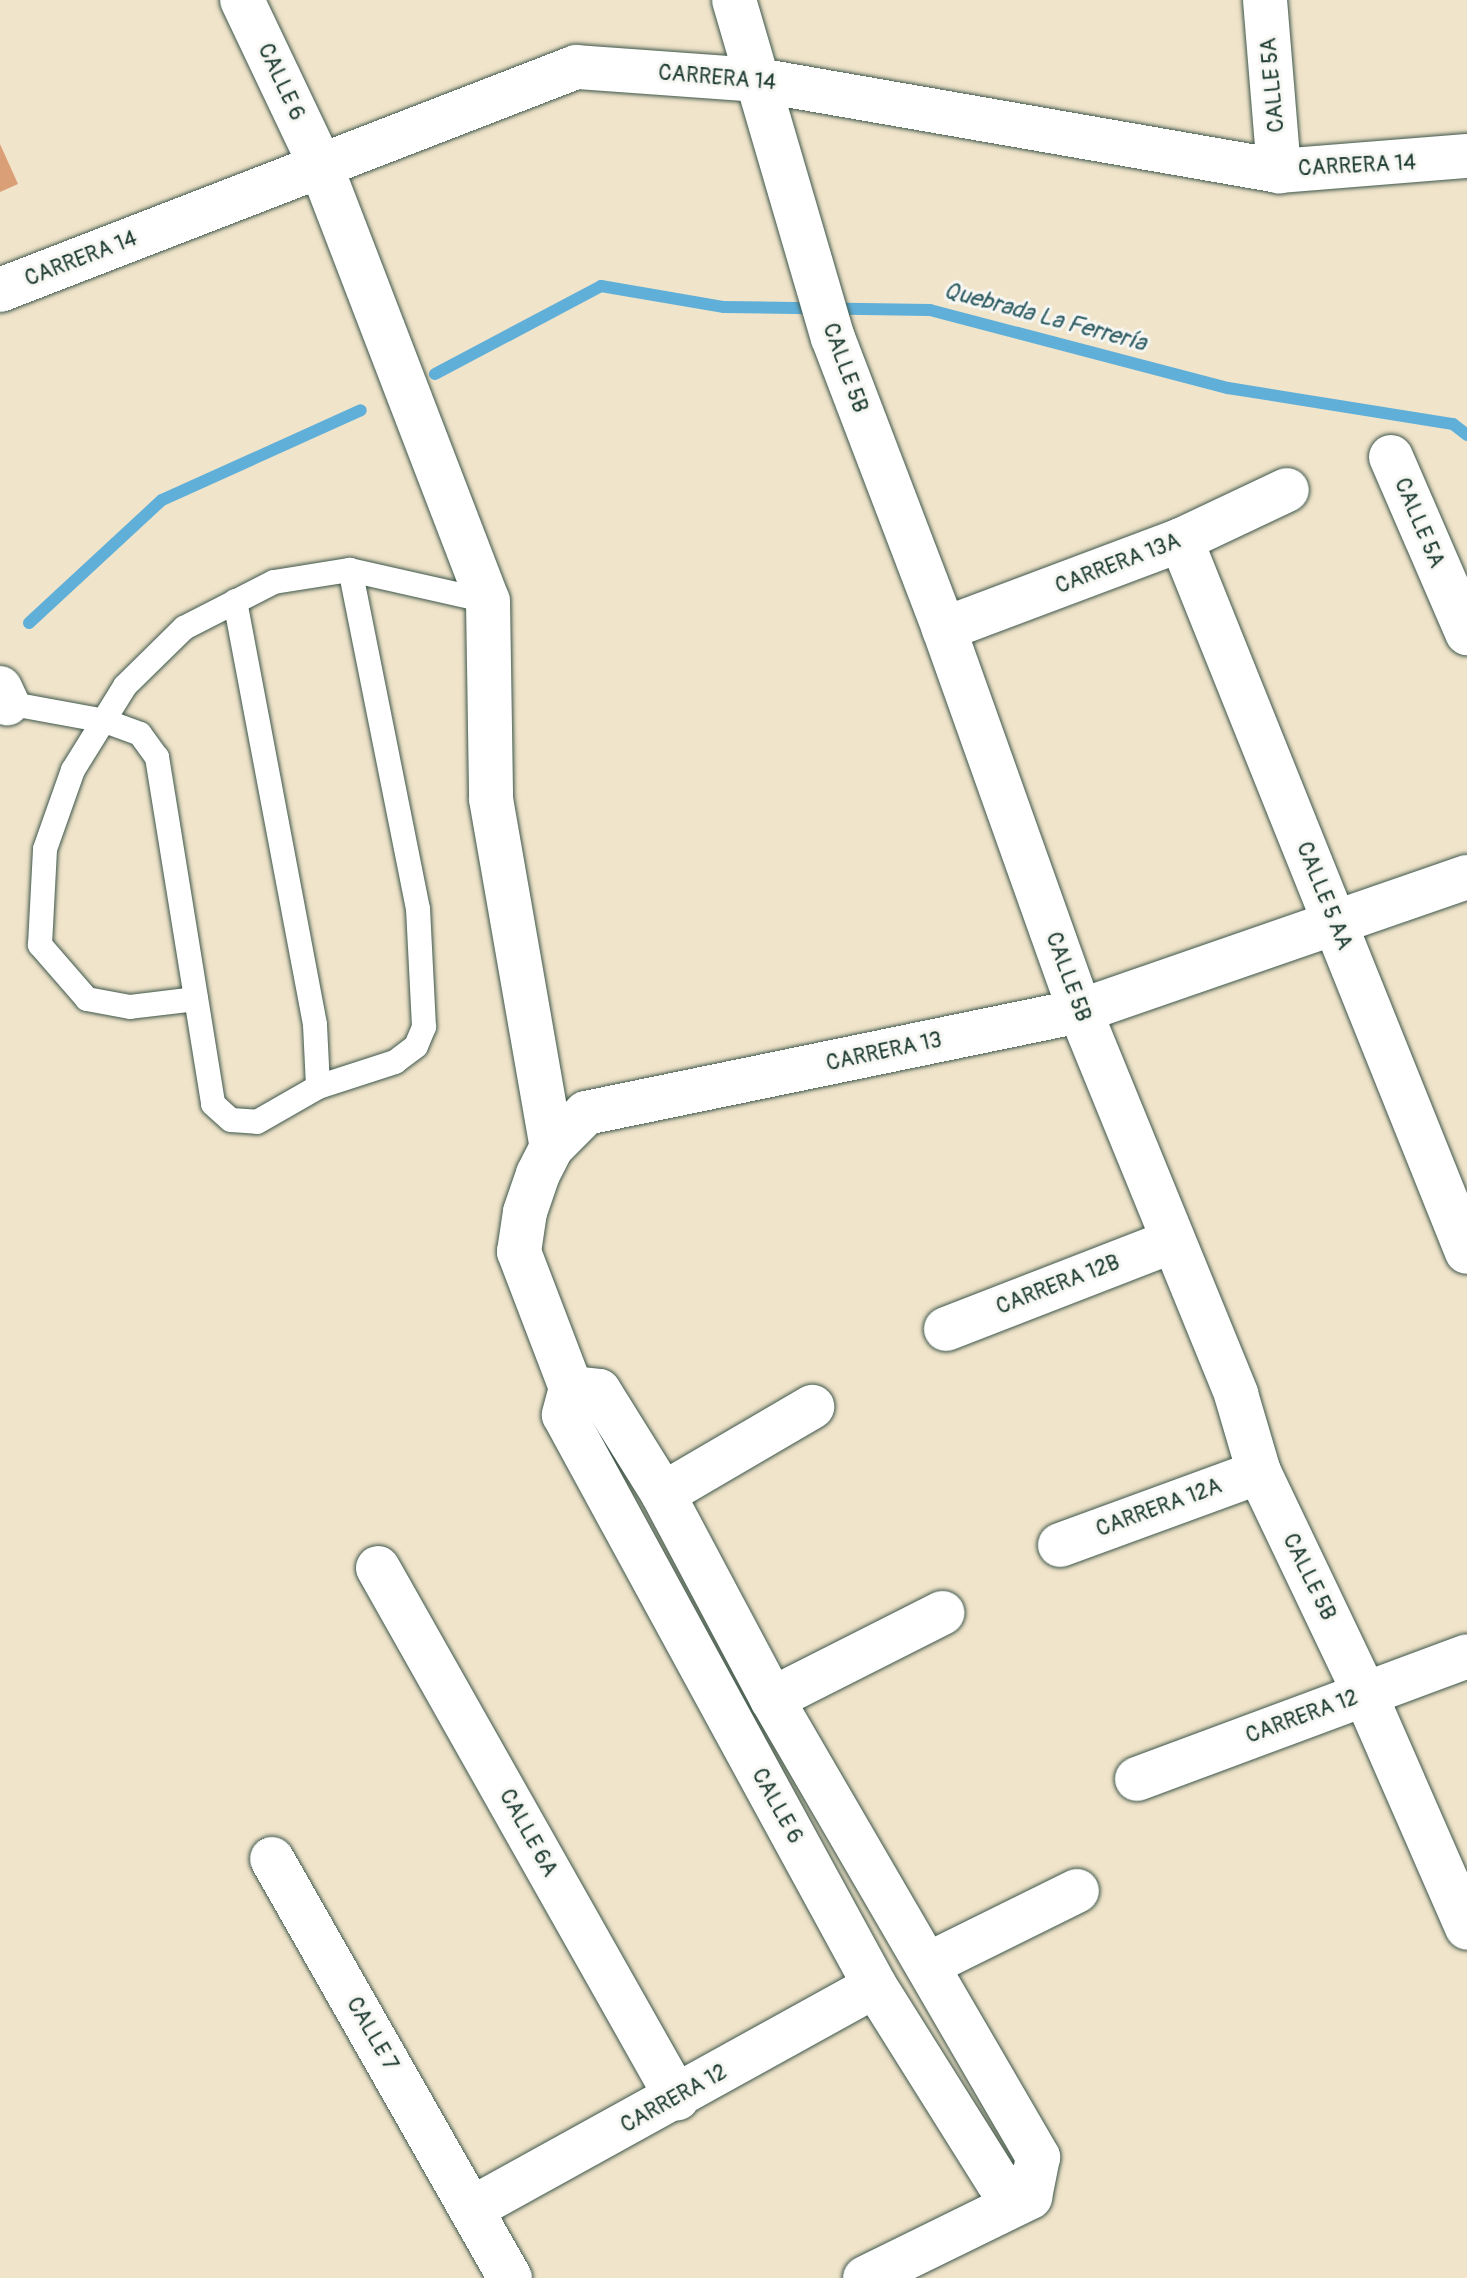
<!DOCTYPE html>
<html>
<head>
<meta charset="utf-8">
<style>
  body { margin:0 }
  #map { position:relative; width:1467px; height:2278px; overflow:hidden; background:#f0e4ca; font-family:Pangolin,sans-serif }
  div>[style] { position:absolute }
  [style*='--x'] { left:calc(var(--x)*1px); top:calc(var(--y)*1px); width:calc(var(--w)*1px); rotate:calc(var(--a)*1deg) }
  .stream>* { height:12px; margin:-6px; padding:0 6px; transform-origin:6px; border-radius:6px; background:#5fafd9 }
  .building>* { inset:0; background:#db9f77 }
  .roads { filter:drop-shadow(0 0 2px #3e564a) drop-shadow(0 0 2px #3e564a) }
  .lane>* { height:24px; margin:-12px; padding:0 12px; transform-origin:12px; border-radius:12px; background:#fff }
  .street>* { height:44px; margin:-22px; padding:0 22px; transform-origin:22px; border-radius:22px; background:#fff }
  span { translate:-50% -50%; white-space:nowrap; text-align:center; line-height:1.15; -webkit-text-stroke:6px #f6f6f2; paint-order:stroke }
  .street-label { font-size:22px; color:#1f3d34 }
  .water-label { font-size:24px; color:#325f66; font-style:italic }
</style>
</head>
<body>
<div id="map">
  <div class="stream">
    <i style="--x:435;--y:374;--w:188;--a:-27.9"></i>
    <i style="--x:601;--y:286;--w:125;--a:9.7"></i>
    <i style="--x:724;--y:307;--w:206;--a:0.8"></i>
    <i style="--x:930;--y:310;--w:308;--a:14.7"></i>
    <i style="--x:1228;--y:388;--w:228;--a:9.1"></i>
    <i style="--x:1453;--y:424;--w:18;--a:38"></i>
    <i style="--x:29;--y:623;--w:181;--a:-42.8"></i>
    <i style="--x:162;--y:500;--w:218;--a:-24.3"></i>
  </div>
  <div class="building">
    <i style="clip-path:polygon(0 144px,18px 184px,0 192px)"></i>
  </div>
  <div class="roads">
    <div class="lane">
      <i style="--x:235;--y:601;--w:431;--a:79.3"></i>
      <i style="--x:315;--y:1025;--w:62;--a:87.2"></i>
      <i style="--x:7;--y:703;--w:100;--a:10.4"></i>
      <i style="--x:105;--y:721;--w:37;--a:20"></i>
      <i style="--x:140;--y:734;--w:29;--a:54"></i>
      <i style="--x:157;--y:757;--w:351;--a:80.8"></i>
      <i style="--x:213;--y:1104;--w:24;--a:42"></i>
      <i style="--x:231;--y:1120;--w:26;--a:4"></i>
      <i style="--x:257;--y:1122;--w:70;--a:-29.8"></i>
      <i style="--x:318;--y:1087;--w:81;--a:-18"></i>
      <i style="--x:395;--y:1062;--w:26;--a:-37"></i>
      <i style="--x:416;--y:1046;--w:21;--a:-67"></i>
      <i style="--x:424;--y:1027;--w:118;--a:-92.9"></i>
      <i style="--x:418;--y:909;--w:346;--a:-101.3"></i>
      <i style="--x:196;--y:999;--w:66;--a:173.1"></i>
      <i style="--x:130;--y:1007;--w:44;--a:-169.5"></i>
      <i style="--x:87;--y:999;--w:72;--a:-131"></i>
      <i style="--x:40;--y:945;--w:96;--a:-87"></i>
      <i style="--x:45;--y:849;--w:84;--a:-70.5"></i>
      <i style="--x:73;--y:770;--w:99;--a:-58.2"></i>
      <i style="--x:125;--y:686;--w:83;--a:-44.5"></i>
      <i style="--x:184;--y:628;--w:101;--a:-27.1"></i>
      <i style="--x:274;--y:582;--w:77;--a:-9"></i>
      <i style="--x:350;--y:570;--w:141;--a:12.7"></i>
    </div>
    <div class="street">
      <i style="--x:242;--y:0;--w:182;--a:64.6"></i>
      <i style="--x:320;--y:164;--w:468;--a:69"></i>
      <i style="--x:488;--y:601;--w:198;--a:89.1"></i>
      <i style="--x:491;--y:799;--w:353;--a:80.1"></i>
      <i style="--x:734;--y:0;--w:352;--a:73.7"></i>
      <i style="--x:833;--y:338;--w:311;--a:69.1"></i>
      <i style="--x:944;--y:629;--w:405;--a:70.4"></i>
      <i style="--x:1080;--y:1011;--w:414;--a:67.8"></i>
      <i style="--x:1236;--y:1394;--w:81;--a:73.6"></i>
      <i style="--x:1259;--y:1472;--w:246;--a:64.5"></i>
      <i style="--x:1365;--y:1694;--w:255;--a:66.4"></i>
      <i style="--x:1265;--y:0;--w:172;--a:85.3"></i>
      <i style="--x:0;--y:290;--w:618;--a:-21.16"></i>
      <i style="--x:576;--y:67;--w:182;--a:4.1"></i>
      <i style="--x:758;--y:80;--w:529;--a:9.91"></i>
      <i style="--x:1279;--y:171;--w:189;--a:-4.6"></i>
      <i style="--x:1391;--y:457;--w:192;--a:66.6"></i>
      <i style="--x:1181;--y:540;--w:767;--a:68.12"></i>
      <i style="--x:944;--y:629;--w:253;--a:-20.6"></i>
      <i style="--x:1181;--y:540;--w:117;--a:-25.3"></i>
      <i style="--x:0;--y:688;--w:17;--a:65"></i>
      <i style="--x:946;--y:1329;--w:240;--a:-21.2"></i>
      <i style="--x:571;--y:1388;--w:146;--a:-110.9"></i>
      <i style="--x:519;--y:1252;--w:40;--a:-81.5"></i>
      <i style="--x:525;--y:1212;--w:40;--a:-71.1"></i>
      <i style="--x:538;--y:1174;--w:30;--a:-63"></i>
      <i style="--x:552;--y:1147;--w:48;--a:-45"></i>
      <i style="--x:586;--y:1113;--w:504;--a:-11.67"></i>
      <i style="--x:1080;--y:1011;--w:410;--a:-19.1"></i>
      <i style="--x:571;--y:1388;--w:28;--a:6"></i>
      <i style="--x:599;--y:1391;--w:121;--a:58.1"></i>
      <i style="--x:663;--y:1494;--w:232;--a:62"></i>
      <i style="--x:772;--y:1699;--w:530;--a:59.85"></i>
      <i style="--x:1038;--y:2157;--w:41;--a:101.3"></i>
      <i style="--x:571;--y:1388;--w:28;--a:105"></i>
      <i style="--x:564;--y:1415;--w:650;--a:61.42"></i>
      <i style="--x:875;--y:1986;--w:231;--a:57.9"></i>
      <i style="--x:998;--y:2182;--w:35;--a:25"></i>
      <i style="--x:663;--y:1494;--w:173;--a:-30.3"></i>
      <i style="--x:1060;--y:1545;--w:212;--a:-20.1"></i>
      <i style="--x:378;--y:1568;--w:609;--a:60.57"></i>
      <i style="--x:772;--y:1699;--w:191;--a:-26.8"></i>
      <i style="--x:1137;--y:1779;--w:352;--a:-20.4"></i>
      <i style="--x:272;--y:1859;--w:482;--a:60.4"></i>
      <i style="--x:929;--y:1964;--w:165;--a:-26.3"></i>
      <i style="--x:471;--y:2209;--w:461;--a:-28.9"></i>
      <i style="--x:865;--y:2278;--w:184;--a:-26.1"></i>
    </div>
  </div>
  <div class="street-label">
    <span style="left:717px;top:78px;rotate:5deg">CARRERA 14</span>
    <span style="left:281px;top:82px;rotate:65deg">CALLE 6</span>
    <span style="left:1273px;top:85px;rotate:-95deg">CALLE 5A</span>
    <span style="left:1357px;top:166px;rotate:-3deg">CARRERA 14</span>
    <span style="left:81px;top:259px;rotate:-21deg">CARRERA 14</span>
    <span style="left:845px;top:368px;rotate:70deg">CALLE 5B</span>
    <span style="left:1419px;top:523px;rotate:67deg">CALLE 5A</span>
    <span style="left:1118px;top:564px;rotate:-21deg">CARRERA 13A</span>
    <span style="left:1324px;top:896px;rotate:68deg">CALLE 5 AA</span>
    <span style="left:1068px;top:977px;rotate:70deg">CALLE 5B</span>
    <span style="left:884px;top:1052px;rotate:-12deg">CARRERA 13</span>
    <span style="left:1058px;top:1285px;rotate:-21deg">CARRERA 12B</span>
    <span style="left:1159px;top:1508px;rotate:-20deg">CARRERA 12A</span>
    <span style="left:1309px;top:1577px;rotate:64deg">CALLE 5B</span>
    <span style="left:1302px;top:1717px;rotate:-20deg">CARRERA 12</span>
    <span style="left:777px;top:1806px;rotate:61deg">CALLE 6</span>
    <span style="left:528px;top:1833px;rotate:61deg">CALLE 6A</span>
    <span style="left:372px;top:2034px;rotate:60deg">CALLE 7</span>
    <span style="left:674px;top:2099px;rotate:-29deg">CARRERA 12</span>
  </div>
  <div class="water-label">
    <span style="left:1045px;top:317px;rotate:15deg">Quebrada La Ferrería</span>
  </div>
</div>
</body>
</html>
